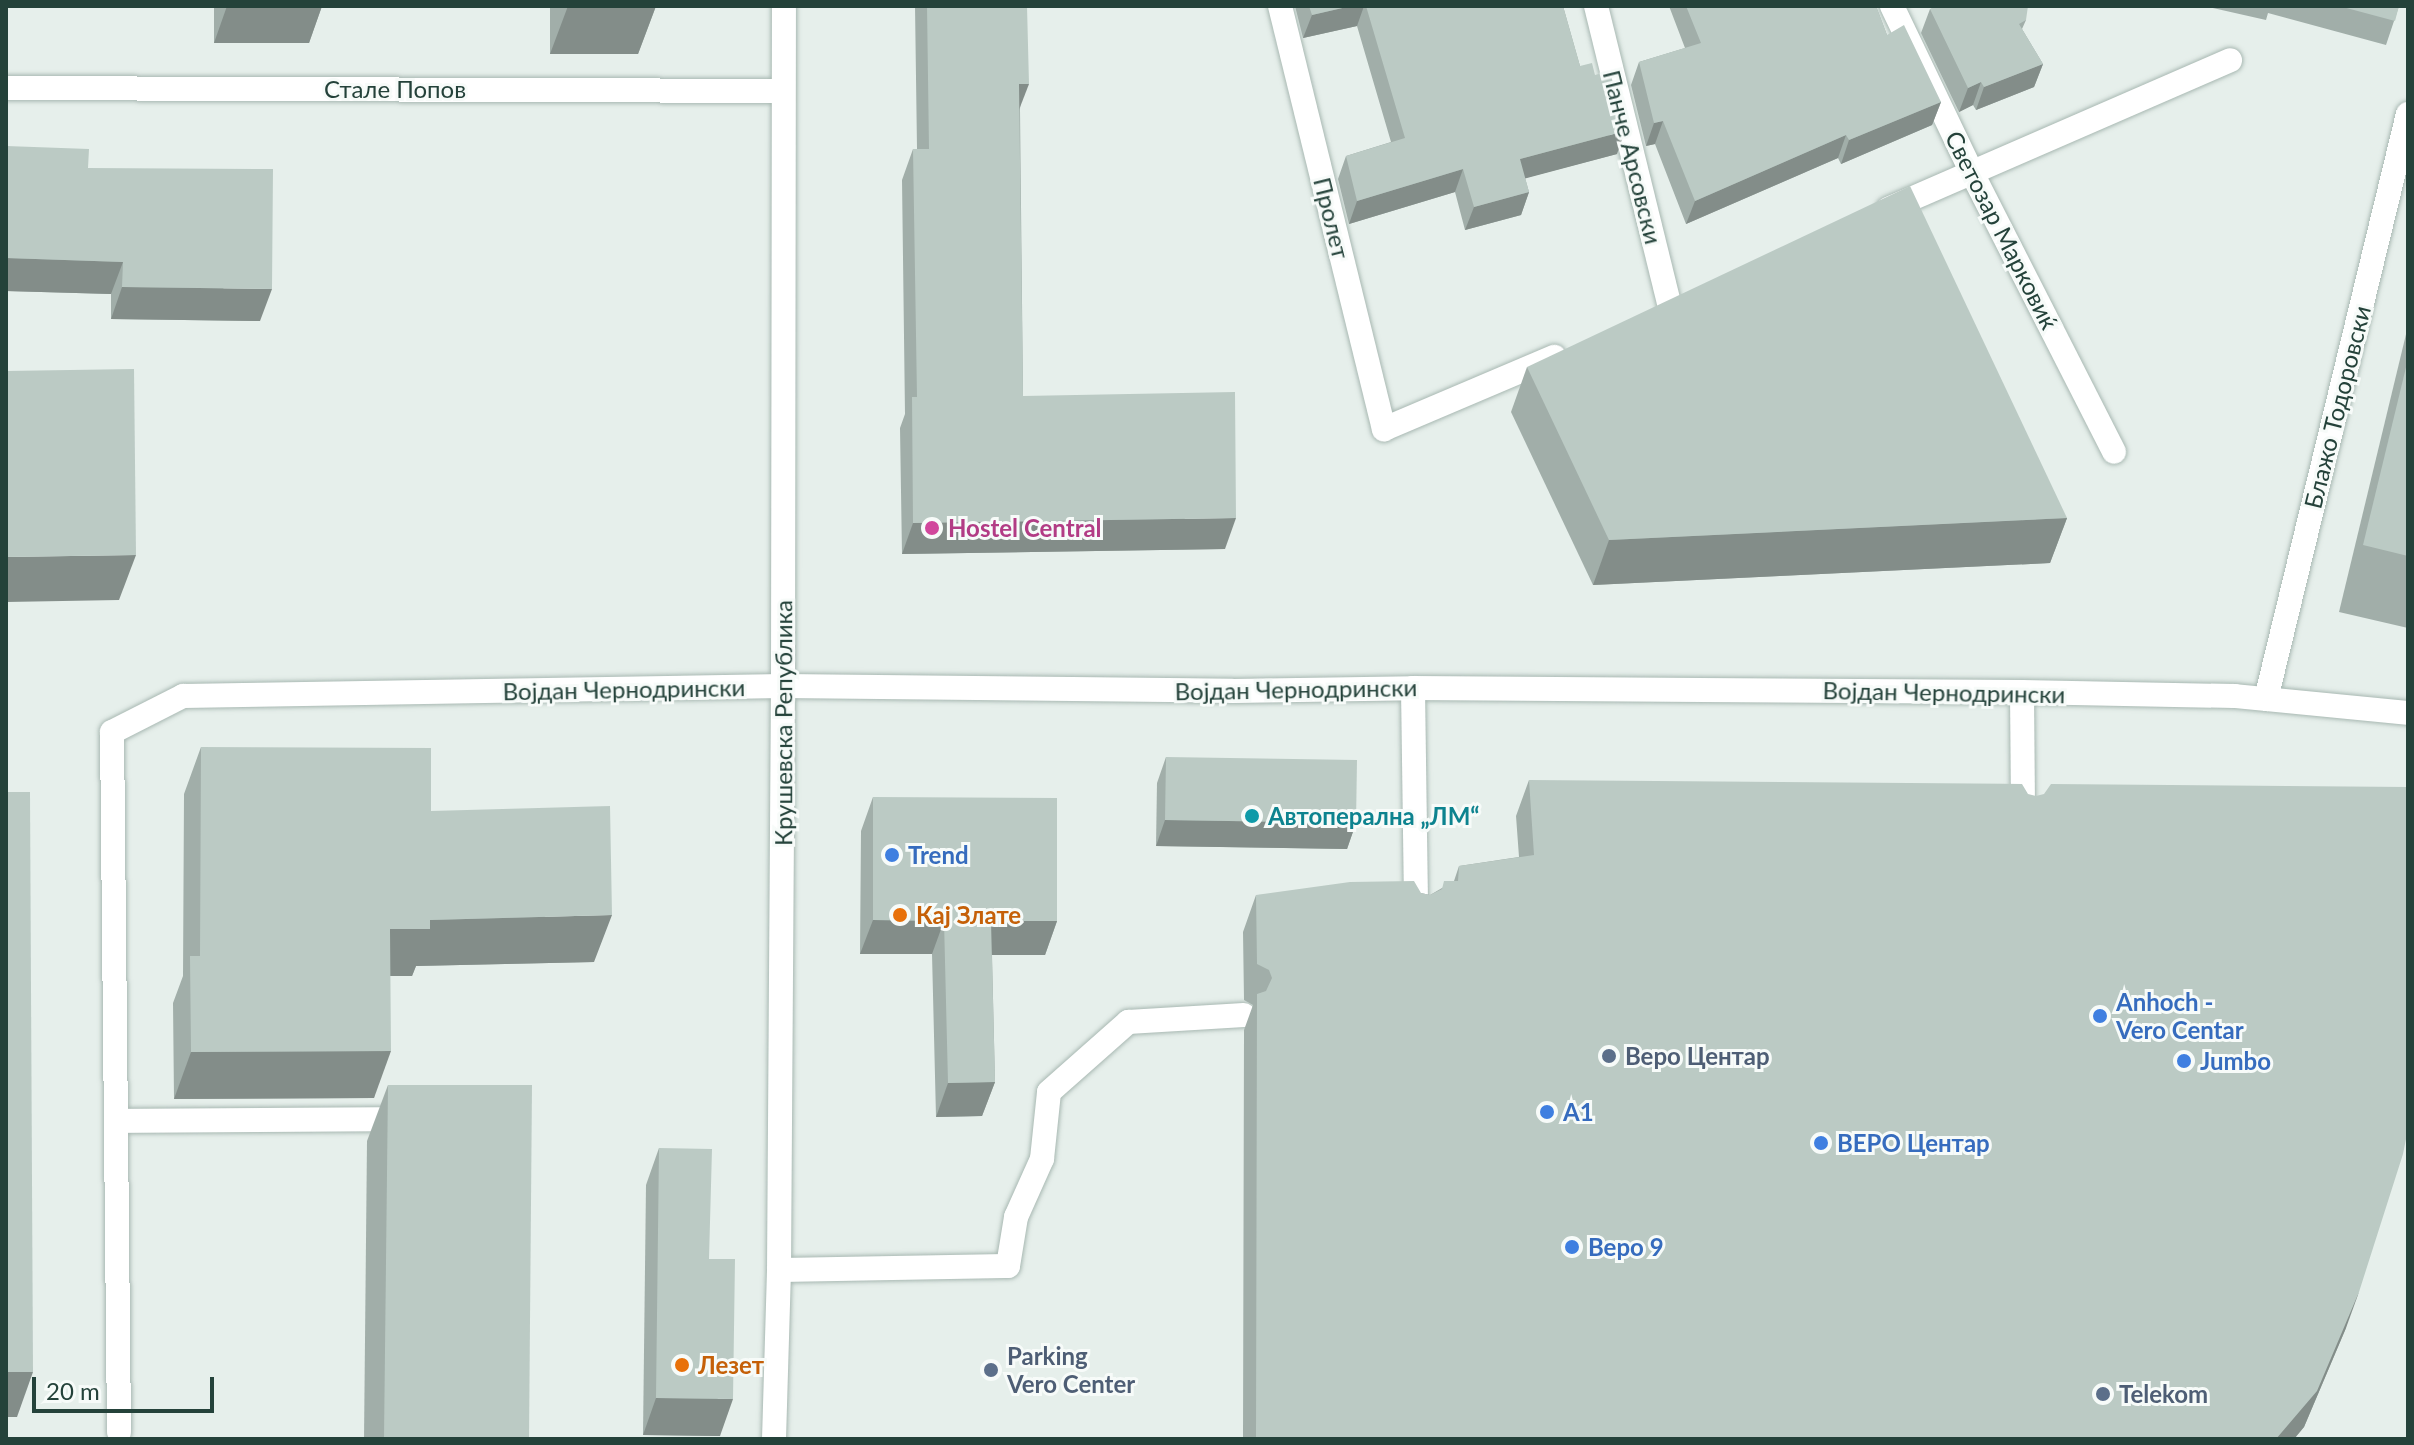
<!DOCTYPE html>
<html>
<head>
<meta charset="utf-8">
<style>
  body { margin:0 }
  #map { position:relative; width:2414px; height:1445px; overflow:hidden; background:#e6efeb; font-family:Lato,sans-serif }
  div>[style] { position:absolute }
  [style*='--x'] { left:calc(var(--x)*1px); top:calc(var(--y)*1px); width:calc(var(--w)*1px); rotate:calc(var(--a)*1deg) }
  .roads { filter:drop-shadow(0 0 2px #a8b8b2) drop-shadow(0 0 2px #a8b8b2) }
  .lane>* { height:24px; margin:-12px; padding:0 12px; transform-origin:12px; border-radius:12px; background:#fff }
  .street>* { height:24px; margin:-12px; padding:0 12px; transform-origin:12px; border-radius:12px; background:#fff }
  .secondary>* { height:24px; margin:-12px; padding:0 12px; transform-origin:12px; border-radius:12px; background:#fff }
  .wall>* { inset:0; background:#a1aea9 }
  .shaded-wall>* { inset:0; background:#838d89 }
  .building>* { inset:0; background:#bbcac4 }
  .dots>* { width:22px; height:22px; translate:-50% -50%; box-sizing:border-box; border:4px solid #f7fbf9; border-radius:50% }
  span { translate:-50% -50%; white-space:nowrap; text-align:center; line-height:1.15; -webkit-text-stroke:6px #f7fbf9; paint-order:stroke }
  .street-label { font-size:24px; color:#24423a }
  .hotel-label { font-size:24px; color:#b23c85; font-weight:700 }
  .left { translate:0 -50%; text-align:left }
  .culture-label { font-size:24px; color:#0d838f; font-weight:700 }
  .shop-label { font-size:24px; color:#366cbe; font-weight:700 }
  .food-label { font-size:24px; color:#c56008; font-weight:700 }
  .service-label { font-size:24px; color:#4e5e75; font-weight:700 }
  .frame { position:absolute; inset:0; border:8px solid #24423a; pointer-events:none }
  .scale { position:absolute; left:32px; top:1377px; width:182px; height:36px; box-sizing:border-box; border:4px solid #24423a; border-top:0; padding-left:10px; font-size:24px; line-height:28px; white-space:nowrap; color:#24423a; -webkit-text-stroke:6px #f7fbf9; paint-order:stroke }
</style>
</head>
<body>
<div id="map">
  <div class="roads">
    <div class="lane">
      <i style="--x:1596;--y:6;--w:311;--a:76.2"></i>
      <i style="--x:1888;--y:209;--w:373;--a:-23.5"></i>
      <i style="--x:1384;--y:429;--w:185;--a:-23"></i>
      <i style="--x:1413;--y:688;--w:227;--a:89.2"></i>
      <i style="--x:2022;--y:692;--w:124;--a:89.5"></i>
      <i style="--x:2266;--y:699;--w:602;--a:-76.36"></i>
      <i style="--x:116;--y:1121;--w:289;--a:-0.4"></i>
      <i style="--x:779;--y:1270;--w:229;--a:-1"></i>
      <i style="--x:1008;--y:1266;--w:50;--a:-80.7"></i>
      <i style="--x:1016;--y:1217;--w:64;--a:-65.9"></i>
      <i style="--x:1042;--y:1159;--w:67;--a:-84"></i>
      <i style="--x:1049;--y:1092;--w:106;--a:-41.5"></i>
      <i style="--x:1128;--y:1022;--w:116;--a:-3.5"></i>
      <i style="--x:119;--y:1432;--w:700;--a:-90.57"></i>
      <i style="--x:112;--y:732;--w:80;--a:-26.9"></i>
      <i style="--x:183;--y:696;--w:600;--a:-0.95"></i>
    </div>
    <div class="street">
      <i style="--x:1280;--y:6;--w:436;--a:76.2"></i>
      <i style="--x:1892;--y:6;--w:183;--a:64.4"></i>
      <i style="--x:1971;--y:171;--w:315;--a:63"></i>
      <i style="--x:6;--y:88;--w:777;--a:0.22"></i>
      <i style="--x:783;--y:686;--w:449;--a:0.6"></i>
      <i style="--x:1232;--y:691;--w:181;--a:-0.9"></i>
      <i style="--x:1413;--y:688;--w:609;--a:0.38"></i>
      <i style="--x:2022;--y:692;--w:213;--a:1.1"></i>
      <i style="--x:2235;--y:696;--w:174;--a:5.6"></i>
    </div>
    <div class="secondary">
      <i style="--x:774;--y:1439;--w:169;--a:-88.3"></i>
      <i style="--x:779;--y:1270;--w:584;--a:-89.61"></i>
      <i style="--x:783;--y:686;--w:680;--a:-89.92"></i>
    </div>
  </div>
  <div class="wall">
    <i style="clip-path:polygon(214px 6px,322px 6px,309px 43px,214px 43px)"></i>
    <i style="clip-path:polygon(550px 6px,656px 6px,638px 54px,550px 54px)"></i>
    <i style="clip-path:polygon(915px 6px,1027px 6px,1020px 109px,1023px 396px,1225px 549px,902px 554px,900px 428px,905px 414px,902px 180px,913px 149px,917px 149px)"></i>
    <i style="clip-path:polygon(1295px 6px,1563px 6px,1580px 66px,1617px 154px,1525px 178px,1529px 192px,1521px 215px,1465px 230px,1455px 192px,1349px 224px,1338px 179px,1346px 156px,1391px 142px,1357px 26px,1303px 38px)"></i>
    <i style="clip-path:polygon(1669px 6px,1876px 6px,1887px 35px,1941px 102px,1932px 125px,1841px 164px,1838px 158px,1686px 224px,1655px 144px,1646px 146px,1631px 85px,1639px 62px,1685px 48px)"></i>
    <i style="clip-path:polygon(2204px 6px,2399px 6px,2386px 45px,2268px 13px,2266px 20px)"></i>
    <i style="clip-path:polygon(1930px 9px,2026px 20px,2022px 29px,2043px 64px,2034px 87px,1976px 110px,1973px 105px,1959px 112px,1921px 33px)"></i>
    <i style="clip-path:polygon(6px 146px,88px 168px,260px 321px,111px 319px,111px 294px,6px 291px)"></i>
    <i style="clip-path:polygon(2408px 326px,2408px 628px,2339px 612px)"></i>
    <i style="clip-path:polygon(1527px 367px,2067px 518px,2050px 563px,1593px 585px,1511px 412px)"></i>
    <i style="clip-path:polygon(201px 747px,431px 811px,594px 962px,416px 966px,412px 976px,390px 976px,374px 1098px,174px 1099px,173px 1003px,183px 976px,184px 794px)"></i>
    <i style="clip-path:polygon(1166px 757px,1356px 823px,1347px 849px,1156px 846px,1157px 783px)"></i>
    <i style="clip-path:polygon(1529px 780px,2346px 1328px,2304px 1427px,2294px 1439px,1243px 1439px,1244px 1030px,1253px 1005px,1244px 1000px,1243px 932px,1256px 895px,1421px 893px,1430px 895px,1454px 881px,1459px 866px,1519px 857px,1516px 816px)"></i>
    <i style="clip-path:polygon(873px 797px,1057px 921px,1045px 955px,992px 955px,995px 1082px,982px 1116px,936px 1117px,932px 954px,860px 954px,861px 831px)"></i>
    <i style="clip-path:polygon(388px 1085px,529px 1439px,364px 1439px,367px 1141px)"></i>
    <i style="clip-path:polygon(659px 1148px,709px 1259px,720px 1436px,643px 1435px,646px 1185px)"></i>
  </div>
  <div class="shaded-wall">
    <i style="clip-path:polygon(227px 6px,322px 6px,309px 43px,214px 43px)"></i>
    <i style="clip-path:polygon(568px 6px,656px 6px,638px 54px,550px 54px)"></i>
    <i style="clip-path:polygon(1351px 6px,1364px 6px,1357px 26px,1303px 38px,1312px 15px)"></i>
    <i style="clip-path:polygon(2043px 64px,2034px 87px,1976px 110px,1984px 87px)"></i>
    <i style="clip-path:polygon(1981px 82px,1973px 105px,1959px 112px,1968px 88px)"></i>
    <i style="clip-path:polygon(1019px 84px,1029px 84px,1017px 115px)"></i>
    <i style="clip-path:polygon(1941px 102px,1932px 125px,1841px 164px,1849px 140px)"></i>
    <i style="clip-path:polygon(1663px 121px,1655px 144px,1646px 146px,1654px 123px)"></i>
    <i style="clip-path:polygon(1625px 131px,1617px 154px,1512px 182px,1520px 159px)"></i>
    <i style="clip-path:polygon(1846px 135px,1838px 158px,1686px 224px,1695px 201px)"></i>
    <i style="clip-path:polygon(1463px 169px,1455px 192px,1349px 224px,1357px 201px)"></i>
    <i style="clip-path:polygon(1529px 192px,1521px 215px,1465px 230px,1474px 207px)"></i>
    <i style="clip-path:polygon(6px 258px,123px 262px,111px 294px,6px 291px)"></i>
    <i style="clip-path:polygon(122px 287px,272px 289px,260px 321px,111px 319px)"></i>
    <i style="clip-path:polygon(1236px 518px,1225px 549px,902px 554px,913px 523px)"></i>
    <i style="clip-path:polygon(2067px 518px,2050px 563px,1593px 585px,1609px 540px)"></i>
    <i style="clip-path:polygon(136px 555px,119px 600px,6px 602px,6px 557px)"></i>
    <i style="clip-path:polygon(1165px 820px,1356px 823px,1347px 849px,1156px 846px)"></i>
    <i style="clip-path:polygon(612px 915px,594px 962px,416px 966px,412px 976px,373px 976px,390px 929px,430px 920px)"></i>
    <i style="clip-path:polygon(873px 920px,944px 921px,932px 954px,860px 954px)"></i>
    <i style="clip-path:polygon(991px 921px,1057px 921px,1045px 955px,979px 955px)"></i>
    <i style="clip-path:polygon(391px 1051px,374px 1098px,174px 1099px,191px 1052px)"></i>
    <i style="clip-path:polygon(995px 1082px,982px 1116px,936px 1117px,948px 1083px)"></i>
    <i style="clip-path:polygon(2359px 1292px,2346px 1328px,2304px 1427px,2294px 1439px,2276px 1439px)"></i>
    <i style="clip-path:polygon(6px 1372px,33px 1372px,17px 1417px,6px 1417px)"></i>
    <i style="clip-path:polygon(656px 1398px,733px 1399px,720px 1436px,643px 1435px)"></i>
  </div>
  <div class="building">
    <i style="clip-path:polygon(927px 6px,1027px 6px,1029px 84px,1019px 84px,1023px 396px,1235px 392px,1236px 518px,913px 523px,912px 397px,917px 397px,913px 149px,929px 149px)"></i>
    <i style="clip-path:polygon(1309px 6px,1351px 6px,1312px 15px)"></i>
    <i style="clip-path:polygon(1366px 6px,1563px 6px,1580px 66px,1592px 63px,1595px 75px,1610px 71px,1625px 131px,1520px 159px,1529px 192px,1474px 207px,1463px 169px,1357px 201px,1346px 156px,1405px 138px)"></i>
    <i style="clip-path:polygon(1686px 6px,1876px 6px,1887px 35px,1904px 25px,1941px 102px,1849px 140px,1846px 135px,1695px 201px,1663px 121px,1654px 123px,1639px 62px,1701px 43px)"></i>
    <i style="clip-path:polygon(1935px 6px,2028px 6px,2026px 20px,2019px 24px,2043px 64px,1984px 87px,1981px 82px,1968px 88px,1930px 9px)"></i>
    <i style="clip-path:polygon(2339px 6px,2399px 6px,2395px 21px)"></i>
    <i style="clip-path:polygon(6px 146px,89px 149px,88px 168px,273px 169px,272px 289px,122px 287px,123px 262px,6px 258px)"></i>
    <i style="clip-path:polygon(1910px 186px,2067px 518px,1609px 540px,1527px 367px)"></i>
    <i style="clip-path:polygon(2408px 359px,2408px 556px,2363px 545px)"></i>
    <i style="clip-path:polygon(134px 369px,136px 555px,6px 557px,6px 371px)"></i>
    <i style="clip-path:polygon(201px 747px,431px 748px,431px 811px,610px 806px,612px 915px,430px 920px,430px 929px,390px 929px,391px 1051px,191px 1052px,190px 956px,200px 956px)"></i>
    <i style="clip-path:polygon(1166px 757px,1357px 760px,1356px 823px,1165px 820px)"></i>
    <i style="clip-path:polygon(1529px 780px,2022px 784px,2028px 794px,2036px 796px,2044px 794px,2051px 784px,2408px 787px,2408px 1129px,2403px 1154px,2359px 1292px,2317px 1391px,2276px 1439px,1256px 1439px,1257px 994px,1266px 991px,1272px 978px,1269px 970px,1257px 964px,1256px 895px,1350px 882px,1414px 881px,1421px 893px,1430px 895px,1442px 889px,1444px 881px,1458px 881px,1459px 866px,1534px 855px)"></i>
    <i style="clip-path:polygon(6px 792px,30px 792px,33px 1372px,6px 1372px)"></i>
    <i style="clip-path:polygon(873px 797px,1057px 798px,1057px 921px,991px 921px,995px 1082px,948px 1083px,944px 921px,873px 920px)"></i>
    <i style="clip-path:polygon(388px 1085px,532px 1085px,529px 1439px,384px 1439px)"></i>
    <i style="clip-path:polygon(659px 1148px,712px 1149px,709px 1259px,735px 1259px,733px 1399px,656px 1398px)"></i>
  </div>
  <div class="dots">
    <i style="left:932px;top:528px;background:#d1479c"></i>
    <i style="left:1252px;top:816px;background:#0f9aa8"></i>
    <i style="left:892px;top:855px;background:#3f7fe0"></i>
    <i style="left:900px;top:915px;background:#e8710a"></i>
    <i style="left:2100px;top:1016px;background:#3f7fe0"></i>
    <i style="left:1609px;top:1056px;background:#5c6f8a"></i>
    <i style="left:2184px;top:1061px;background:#3f7fe0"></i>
    <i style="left:1547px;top:1112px;background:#3f7fe0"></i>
    <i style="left:1821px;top:1143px;background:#3f7fe0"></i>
    <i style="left:1572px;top:1247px;background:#3f7fe0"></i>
    <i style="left:682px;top:1365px;background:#e8710a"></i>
    <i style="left:991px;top:1370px;background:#5c6f8a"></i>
    <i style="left:2103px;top:1394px;background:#5c6f8a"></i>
  </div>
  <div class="street-label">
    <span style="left:395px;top:89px">Стале Попов</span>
    <span style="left:1633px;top:157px;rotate:76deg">Панче Арсовски</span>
    <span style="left:1332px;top:218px;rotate:76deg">Пролет</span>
    <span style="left:2002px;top:230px;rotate:63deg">Светозар Марковиќ</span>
    <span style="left:2337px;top:407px;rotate:-76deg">Блажо Тодоровски</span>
    <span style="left:624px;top:689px;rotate:-1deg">Војдан Чернодрински</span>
    <span style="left:1296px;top:689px;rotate:-1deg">Војдан Чернодрински</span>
    <span style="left:1944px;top:692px;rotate:1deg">Војдан Чернодрински</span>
    <span style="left:783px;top:723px;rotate:-90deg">Крушевска Република</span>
  </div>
  <div class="hotel-label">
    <span class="left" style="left:948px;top:528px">Hostel Central</span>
  </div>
  <div class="culture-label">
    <span class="left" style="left:1268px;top:816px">Автоперална „ЛМ“</span>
  </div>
  <div class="shop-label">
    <span class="left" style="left:908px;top:855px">Trend</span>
    <span class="left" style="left:2116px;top:1016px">Anhoch -<br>Vero Centar</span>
    <span class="left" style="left:2200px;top:1061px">Jumbo</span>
    <span class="left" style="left:1563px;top:1112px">A1</span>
    <span class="left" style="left:1837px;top:1143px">ВЕРО Центар</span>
    <span class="left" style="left:1588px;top:1247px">Веро 9</span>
  </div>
  <div class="food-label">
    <span class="left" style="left:916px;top:915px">Кај Злате</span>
    <span class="left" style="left:698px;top:1365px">Лезет</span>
  </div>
  <div class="service-label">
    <span class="left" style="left:1625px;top:1056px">Веро Центар</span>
    <span class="left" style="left:1007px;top:1370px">Parking<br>Vero Center</span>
    <span class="left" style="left:2119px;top:1394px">Telekom</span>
  </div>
  <div class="frame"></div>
  <div class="scale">20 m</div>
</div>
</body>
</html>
